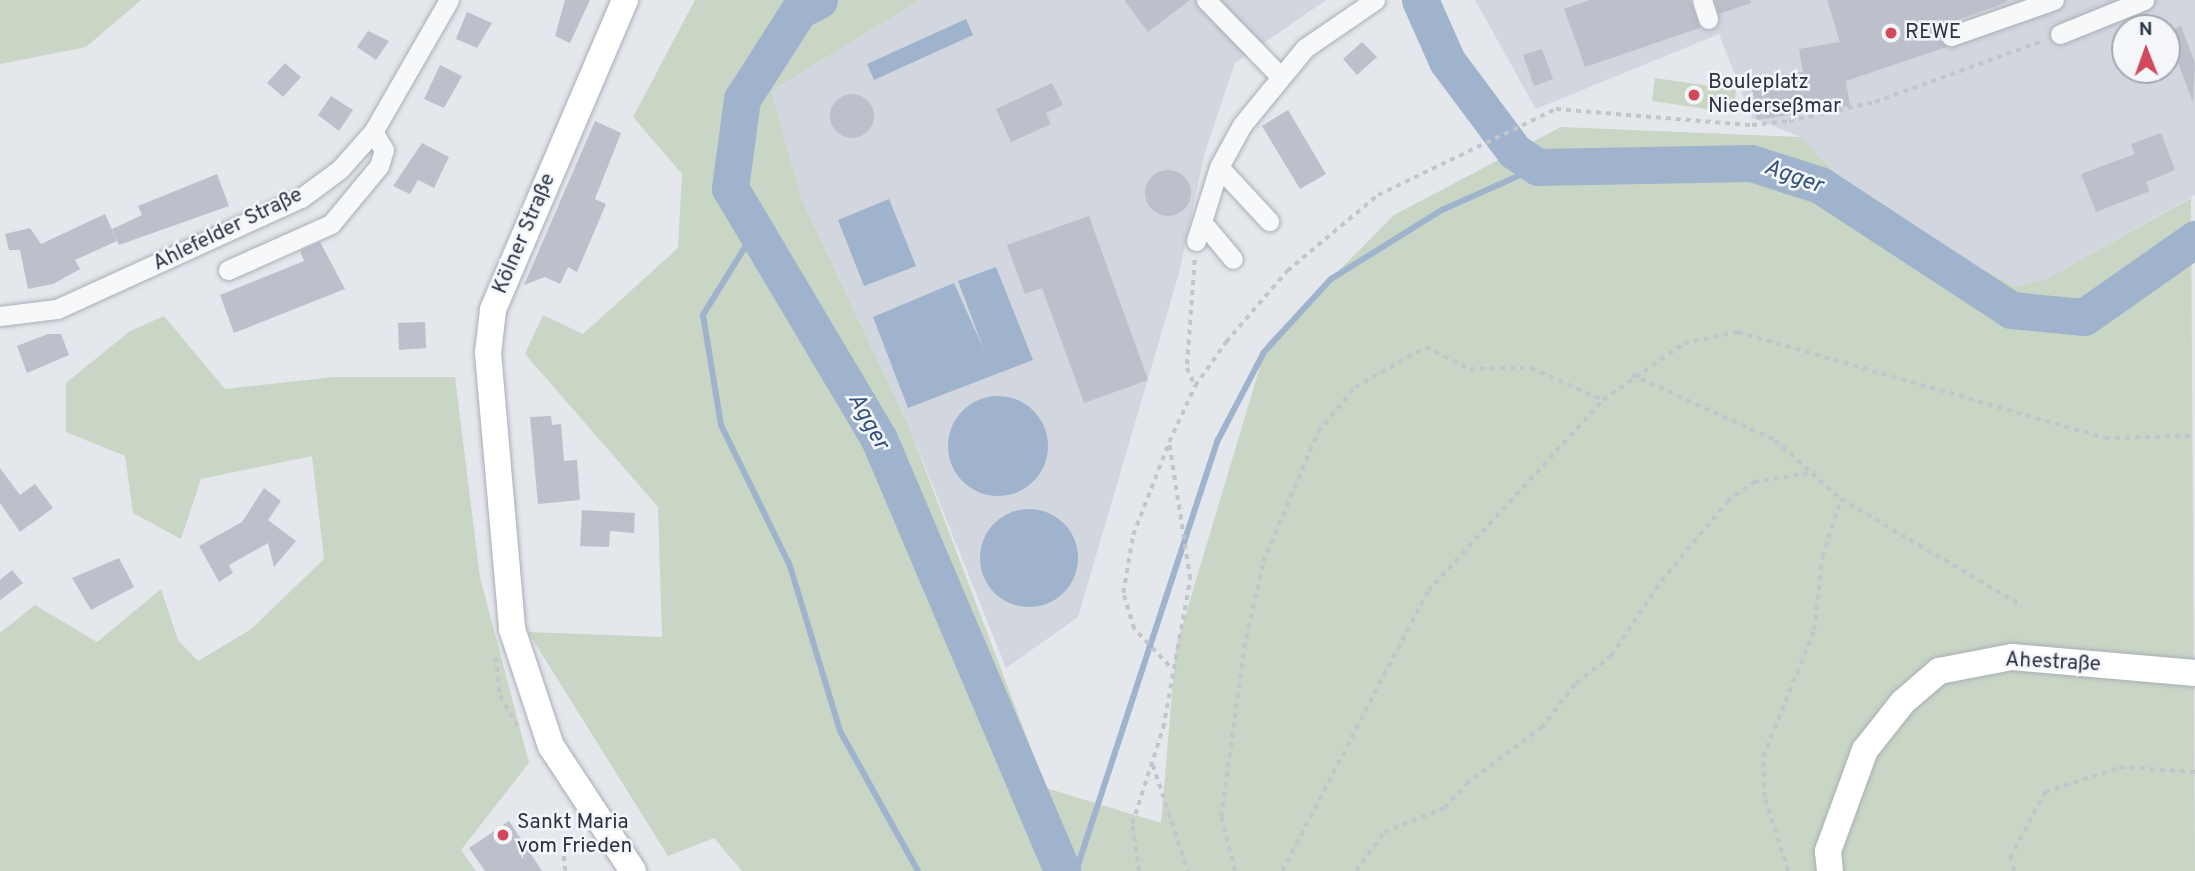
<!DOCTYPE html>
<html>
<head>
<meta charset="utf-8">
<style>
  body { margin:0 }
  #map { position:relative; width:2195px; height:871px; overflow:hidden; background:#e4e7ec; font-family:Overpass,sans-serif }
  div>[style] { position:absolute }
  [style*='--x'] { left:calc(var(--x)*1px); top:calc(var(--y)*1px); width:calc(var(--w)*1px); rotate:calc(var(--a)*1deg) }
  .built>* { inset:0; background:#d2d6de }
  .green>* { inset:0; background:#c9d6c5 }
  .water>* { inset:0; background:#9fb4cc }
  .round { border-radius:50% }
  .stream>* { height:6px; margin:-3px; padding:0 3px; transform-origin:3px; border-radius:3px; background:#9fb4cc }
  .river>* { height:37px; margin:-18.5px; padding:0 18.5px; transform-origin:18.5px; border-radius:18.5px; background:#9fb4cc }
  .building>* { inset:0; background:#bbc0ca }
  .path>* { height:3.5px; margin-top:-1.75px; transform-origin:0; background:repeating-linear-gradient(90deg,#c2c5cb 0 5px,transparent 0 10px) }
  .roads { filter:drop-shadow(0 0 2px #a9aeb7) drop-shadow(0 0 2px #a9aeb7) }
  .minor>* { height:19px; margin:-9.5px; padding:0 9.5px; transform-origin:9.5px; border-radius:9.5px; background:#f7f8fa }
  .major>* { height:26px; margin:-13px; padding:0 13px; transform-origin:13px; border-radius:13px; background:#fff }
  .dots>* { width:19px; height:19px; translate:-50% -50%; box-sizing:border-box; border:4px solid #f4f6f9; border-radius:50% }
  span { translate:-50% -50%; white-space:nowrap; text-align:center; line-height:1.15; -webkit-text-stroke:5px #f4f6f9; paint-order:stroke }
  .poi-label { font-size:21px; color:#2b3445 }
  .left { translate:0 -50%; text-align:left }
  .street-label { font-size:21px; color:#2b3445 }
  .water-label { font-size:23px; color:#34527a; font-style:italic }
  .north { position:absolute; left:2111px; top:14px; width:70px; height:70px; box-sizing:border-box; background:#f4f6f9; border:2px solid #a4a8b1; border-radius:50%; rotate:359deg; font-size:19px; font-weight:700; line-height:28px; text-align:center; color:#2b3445 }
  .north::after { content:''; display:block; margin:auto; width:24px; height:32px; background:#d1495b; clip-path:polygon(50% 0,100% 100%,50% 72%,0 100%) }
</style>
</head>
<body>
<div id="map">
  <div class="built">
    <i style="clip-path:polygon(920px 0,1326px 0,1235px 63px,1205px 152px,1179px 273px,1078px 617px,1006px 668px,910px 429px,802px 200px,771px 91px)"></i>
    <i style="clip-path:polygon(evenodd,1475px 0,2195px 0,2195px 195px,2048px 278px,2017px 287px,1895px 223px,1848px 186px,1801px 137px,1752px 118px,1719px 34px,1536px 109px,1475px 0,2125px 28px,2167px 28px,2167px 70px,2125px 70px,2125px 28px)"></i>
  </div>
  <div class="green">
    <i style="clip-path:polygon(0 0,141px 0,86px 47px,0 64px)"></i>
    <i style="clip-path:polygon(695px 0,920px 0,771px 91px,802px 200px,910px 429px,1046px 788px,1161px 823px,1176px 647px,1267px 343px,1394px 215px,1561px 127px,1801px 137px,1848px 186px,1895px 223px,2017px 287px,2048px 278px,2191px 198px,2195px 871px,742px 871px,714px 838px,668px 856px,528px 632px,662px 637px,658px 507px,525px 354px,543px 315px,583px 334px,678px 248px,682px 174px,633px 117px)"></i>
    <i style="clip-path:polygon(1655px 78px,1736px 90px,1734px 113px,1652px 101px)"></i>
    <i style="clip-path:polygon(164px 316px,225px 389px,334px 377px,455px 377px,480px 577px,529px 763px,461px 850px,476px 871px,0 871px,0 633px,35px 605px,97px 642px,161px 589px,178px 640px,198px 661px,250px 630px,324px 559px,312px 456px,201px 479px,181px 539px,133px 513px,125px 456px,66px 432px,66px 383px,130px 331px)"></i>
  </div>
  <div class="water">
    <i style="clip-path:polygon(966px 19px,973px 35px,874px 80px,867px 64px)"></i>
    <i style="clip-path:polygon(889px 199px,916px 266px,864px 286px,838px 220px)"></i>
    <i style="clip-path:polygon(996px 267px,1033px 360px,908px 408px,873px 317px,954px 283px,984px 350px,958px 281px)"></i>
    <i class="round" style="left:948px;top:396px;width:100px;height:100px"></i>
    <i class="round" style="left:980px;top:509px;width:98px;height:98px"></i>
  </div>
  <div class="stream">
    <i style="--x:755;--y:231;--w:99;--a:121.8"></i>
    <i style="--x:703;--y:315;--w:111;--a:80.7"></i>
    <i style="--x:721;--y:425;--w:157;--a:63.9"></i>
    <i style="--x:790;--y:566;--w:172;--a:73.1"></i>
    <i style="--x:840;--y:731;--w:160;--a:60.9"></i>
    <i style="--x:1076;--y:871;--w:454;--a:-71.8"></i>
    <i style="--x:1218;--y:440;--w:99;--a:-62.4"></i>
    <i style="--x:1264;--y:352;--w:99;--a:-47.5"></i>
    <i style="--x:1331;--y:279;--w:131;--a:-31.9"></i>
    <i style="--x:1442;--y:210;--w:105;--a:-24.1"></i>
  </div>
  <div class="river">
    <i style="--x:819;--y:0;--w:22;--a:153"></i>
    <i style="--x:799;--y:10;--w:106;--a:122.6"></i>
    <i style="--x:742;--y:99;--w:90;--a:97.7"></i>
    <i style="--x:730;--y:188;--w:292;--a:59.3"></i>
    <i style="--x:879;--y:439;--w:469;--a:67"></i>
    <i style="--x:1420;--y:0;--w:67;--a:66.1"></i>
    <i style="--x:1447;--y:61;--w:112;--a:53.3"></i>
    <i style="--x:1514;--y:151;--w:29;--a:34"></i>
    <i style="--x:1538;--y:167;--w:213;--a:-1.1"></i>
    <i style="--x:1751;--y:163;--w:72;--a:17.7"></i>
    <i style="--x:1820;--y:185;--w:228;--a:33.2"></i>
    <i style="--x:2011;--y:310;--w:73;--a:5.5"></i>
    <i style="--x:2084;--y:317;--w:136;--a:-35.1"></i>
  </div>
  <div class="building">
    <i style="clip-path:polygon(565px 0,590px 0,570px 43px,555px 36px)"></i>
    <i style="clip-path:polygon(1124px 0,1190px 0,1148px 32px)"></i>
    <i style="clip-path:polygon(1590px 0,1690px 0,1700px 28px,1585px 67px,1564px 9px)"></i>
    <i style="clip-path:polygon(1715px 0,1750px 0,1751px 3px,1719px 14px)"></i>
    <i style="clip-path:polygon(1827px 0,2007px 0,2007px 2px,1943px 25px,1939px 39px,1947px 47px,1846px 81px,1850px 106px,1757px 120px,1751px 80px,1803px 72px,1799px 49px,1840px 42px)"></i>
    <i style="clip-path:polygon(467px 12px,492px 23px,477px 48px,456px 39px)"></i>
    <i style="clip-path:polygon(2181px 26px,2195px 63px,2193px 103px,2167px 33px)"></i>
    <i style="clip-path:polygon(368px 31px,389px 41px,376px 60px,357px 47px)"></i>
    <i style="clip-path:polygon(1362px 42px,1377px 57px,1357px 75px,1343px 59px)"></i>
    <i style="clip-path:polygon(1542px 49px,1553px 79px,1534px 86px,1523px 55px)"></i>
    <i style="clip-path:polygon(285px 63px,301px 77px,283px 97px,267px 83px)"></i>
    <i style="clip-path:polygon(440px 65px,462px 76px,444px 108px,424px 99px)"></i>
    <i style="clip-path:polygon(1052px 83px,1063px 105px,1046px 113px,1051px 124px,1011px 142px,996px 109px)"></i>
    <i class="round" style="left:830px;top:94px;width:44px;height:44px"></i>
    <i style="clip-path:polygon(331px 96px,353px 110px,339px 131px,318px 115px)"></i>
    <i style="clip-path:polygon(1288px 110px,1326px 174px,1300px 189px,1262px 126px)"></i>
    <i style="clip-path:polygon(595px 121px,621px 133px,595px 199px,606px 204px,577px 272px,568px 267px,560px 284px,545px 277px,524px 285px)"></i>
    <i style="clip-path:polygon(2161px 133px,2175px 170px,2146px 182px,2150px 191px,2096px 212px,2081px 174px,2135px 154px,2131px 144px)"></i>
    <i style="clip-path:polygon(422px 143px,449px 157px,434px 188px,418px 180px,410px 194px,393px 186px)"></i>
    <i class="round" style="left:1145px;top:170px;width:46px;height:46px"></i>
    <i style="clip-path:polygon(217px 174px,229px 206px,119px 245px,112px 229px,142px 215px,138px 206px)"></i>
    <i style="clip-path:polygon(105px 214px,117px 241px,75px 260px,80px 269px,53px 284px,28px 289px,20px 250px,9px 250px,5px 234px,30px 228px,41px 244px)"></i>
    <i style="clip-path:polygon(1089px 216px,1148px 380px,1084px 403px,1042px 288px,1025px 294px,1007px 245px)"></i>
    <i style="clip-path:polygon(320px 242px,345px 289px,234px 333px,220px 295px,304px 261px,300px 251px)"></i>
    <i style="clip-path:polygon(425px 322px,426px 348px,399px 350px,398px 323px)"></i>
    <i style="clip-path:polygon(48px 334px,61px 334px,69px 355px,27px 373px,17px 346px)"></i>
    <i style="clip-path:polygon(551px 416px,552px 425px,561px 424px,564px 461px,577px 460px,580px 500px,538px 504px,530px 417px)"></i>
    <i style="clip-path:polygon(0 468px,20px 495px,35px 484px,53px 508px,20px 532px,0 503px)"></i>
    <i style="clip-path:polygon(264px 488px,281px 501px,268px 520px,296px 541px,274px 567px,268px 543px,229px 565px,233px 573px,219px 582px,199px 546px,242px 522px)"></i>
    <i style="clip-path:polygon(582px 510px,635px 513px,634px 533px,610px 531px,609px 547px,580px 546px)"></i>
    <i style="clip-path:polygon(119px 558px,134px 587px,91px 610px,72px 578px)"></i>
    <i style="clip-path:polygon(12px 570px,23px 583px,0 600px,0 580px)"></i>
    <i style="clip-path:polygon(509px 821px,542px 871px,485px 871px,469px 848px)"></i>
  </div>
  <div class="path">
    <i style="--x:1195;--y:260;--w:108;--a:94.2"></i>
    <i style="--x:1187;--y:368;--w:20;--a:66"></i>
    <i style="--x:1632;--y:375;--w:157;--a:24.4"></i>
    <i style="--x:1775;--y:440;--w:89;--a:41.8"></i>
    <i style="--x:1841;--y:499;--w:211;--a:30.5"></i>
    <i style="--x:496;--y:657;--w:39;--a:84"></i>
    <i style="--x:500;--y:696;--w:37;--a:59"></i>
    <i style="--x:1169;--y:666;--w:51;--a:-133.4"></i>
    <i style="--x:1134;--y:629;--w:38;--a:-107"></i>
    <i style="--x:1123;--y:593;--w:59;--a:-80.2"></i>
    <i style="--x:1133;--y:535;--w:100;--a:-68.8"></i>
    <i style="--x:1169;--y:442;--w:62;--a:-65.1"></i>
    <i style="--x:1195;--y:386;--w:54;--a:-54.8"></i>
    <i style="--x:1226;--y:342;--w:94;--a:-49.3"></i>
    <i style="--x:1287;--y:271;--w:119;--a:-39.9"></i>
    <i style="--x:1378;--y:195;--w:198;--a:-25.8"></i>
    <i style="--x:1556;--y:109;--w:197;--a:4.7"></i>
    <i style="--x:1752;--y:125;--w:37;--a:-6"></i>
    <i style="--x:1789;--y:121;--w:88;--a:-12.5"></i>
    <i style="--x:1875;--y:102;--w:179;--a:-20"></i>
    <i style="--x:1153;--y:765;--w:112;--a:71.7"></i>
    <i style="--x:565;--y:871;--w:18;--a:-96"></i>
    <i style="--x:563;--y:853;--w:25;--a:-26"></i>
    <i style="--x:1139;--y:871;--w:48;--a:-98.5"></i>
    <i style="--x:1132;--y:824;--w:101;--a:-72.1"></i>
    <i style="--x:1163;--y:728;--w:151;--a:-79.7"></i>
    <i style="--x:1190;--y:579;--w:137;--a:-98.8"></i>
    <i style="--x:1235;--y:871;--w:56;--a:-104.5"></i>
    <i style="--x:1221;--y:817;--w:171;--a:-82.2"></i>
    <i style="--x:1244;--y:648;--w:88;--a:-77.5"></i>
    <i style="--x:1263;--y:562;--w:141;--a:-67.1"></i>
    <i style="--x:1318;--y:432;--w:58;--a:-50.6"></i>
    <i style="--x:1355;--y:387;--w:81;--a:-29.4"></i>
    <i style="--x:1426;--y:347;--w:49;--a:26.6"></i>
    <i style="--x:1470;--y:369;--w:61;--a:-0.9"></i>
    <i style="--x:1531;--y:368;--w:79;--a:24"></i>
    <i style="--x:1282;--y:871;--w:316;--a:-62.5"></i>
    <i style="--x:1428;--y:591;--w:259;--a:-47.5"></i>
    <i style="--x:1603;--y:400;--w:99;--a:-35.1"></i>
    <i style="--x:1684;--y:343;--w:55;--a:-11.5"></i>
    <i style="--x:1738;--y:332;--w:382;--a:16.1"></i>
    <i style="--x:2105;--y:438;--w:90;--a:-1.3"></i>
    <i style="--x:1356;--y:871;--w:48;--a:-54.3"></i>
    <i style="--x:1384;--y:832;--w:65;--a:-21.8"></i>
    <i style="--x:1444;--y:808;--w:33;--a:-47"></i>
    <i style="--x:1466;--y:784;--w:94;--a:-36.7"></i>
    <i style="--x:1541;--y:728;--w:57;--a:-52.1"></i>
    <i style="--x:1576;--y:683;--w:44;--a:-37.6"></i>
    <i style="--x:1611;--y:656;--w:90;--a:-56.3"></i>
    <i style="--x:1661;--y:581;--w:103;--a:-50.1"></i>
    <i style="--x:1727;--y:502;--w:34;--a:-37"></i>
    <i style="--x:1754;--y:482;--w:62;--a:-9.3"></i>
    <i style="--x:1788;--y:871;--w:78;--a:-108"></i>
    <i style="--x:1764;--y:797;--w:40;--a:-91.4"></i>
    <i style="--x:1763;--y:757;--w:137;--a:-68.1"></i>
    <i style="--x:1814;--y:630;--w:73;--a:-83.7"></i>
    <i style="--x:1822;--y:557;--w:61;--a:-71.9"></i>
    <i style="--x:2014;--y:871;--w:14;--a:-107"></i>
    <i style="--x:2010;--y:858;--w:75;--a:-62.1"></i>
    <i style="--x:2045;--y:792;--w:79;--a:-18.4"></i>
    <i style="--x:2120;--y:767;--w:75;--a:3.8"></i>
  </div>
  <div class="roads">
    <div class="minor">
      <i style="--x:1206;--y:0;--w:107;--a:45.8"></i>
      <i style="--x:1702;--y:0;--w:20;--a:72"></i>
      <i style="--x:2060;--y:34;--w:91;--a:-22"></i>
      <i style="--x:1951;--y:36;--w:109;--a:-19.3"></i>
      <i style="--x:1219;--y:167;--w:74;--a:47.2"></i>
      <i style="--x:1202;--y:222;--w:48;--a:50"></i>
      <i style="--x:1196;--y:241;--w:77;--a:-72.7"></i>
      <i style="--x:1219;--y:167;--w:48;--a:-61.3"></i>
      <i style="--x:1242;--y:125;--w:99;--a:-50.7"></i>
      <i style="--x:1305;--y:48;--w:85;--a:-34.4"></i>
      <i style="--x:228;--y:270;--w:113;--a:-24.1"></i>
      <i style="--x:331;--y:224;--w:75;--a:-50.4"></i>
      <i style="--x:379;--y:166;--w:17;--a:-73"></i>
      <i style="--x:384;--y:150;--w:21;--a:-121"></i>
      <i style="--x:0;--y:316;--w:57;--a:-7"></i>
      <i style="--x:57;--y:309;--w:268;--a:-24.5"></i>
      <i style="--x:301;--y:198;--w:49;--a:-36.6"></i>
      <i style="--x:340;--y:169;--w:50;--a:-48.3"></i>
      <i style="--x:373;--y:132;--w:152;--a:-60.1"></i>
    </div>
    <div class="major">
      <i style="--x:625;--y:0;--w:337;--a:113.1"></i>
      <i style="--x:493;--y:310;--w:43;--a:96.6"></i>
      <i style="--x:488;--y:353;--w:277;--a:85"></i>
      <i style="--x:512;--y:629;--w:123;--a:71.6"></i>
      <i style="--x:551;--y:746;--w:149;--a:56.7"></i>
      <i style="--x:1830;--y:871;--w:20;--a:-96"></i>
      <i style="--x:1828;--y:851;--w:108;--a:-69.9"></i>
      <i style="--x:1865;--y:750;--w:61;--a:-51.6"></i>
      <i style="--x:1903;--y:702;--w:48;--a:-40.7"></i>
      <i style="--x:1939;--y:671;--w:74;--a:-10.9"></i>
      <i style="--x:2012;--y:657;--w:184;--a:5"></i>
    </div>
  </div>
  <div class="dots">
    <i style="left:1891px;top:33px;background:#d1495b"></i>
    <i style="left:1694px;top:95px;background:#d1495b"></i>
    <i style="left:503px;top:835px;background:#d1495b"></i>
  </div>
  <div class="poi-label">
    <span class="left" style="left:1905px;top:33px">REWE</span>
    <span class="left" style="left:1708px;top:95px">Bouleplatz<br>Niederseßmar</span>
    <span class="left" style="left:517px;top:835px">Sankt Maria<br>vom Frieden</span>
  </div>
  <div class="street-label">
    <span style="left:228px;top:230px;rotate:-26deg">Ahlefelder Straße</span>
    <span style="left:525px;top:234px;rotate:-67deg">Kölner Straße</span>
    <span style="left:2053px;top:663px;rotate:3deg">Ahestraße</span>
  </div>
  <div class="water-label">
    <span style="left:1793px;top:178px;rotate:20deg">Agger</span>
    <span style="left:867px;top:422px;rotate:61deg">Agger</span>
  </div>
  <div class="north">N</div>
</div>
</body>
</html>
